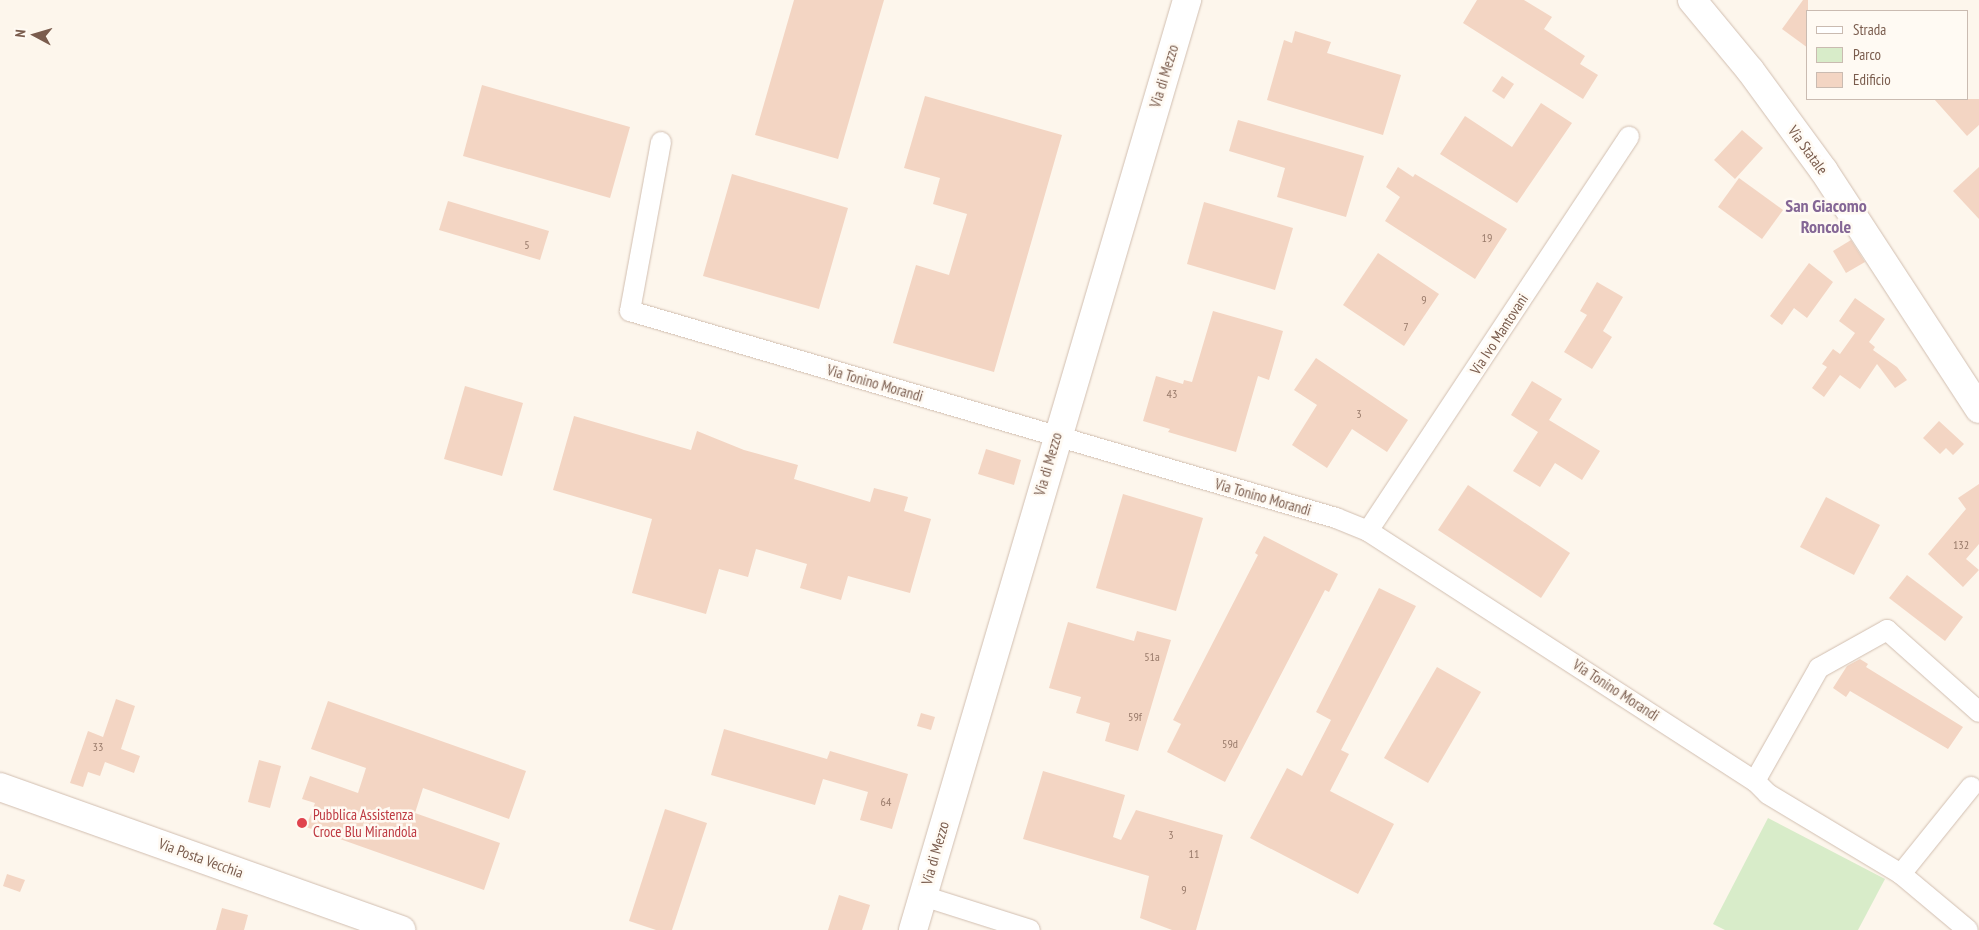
<!DOCTYPE html>
<html>
<head>
<meta charset="utf-8">
<style>
  body { margin:0 }
  #map { position:relative; width:1979px; height:930px; overflow:hidden; background:#fdf6ec; font-family:"PT Sans Narrow",sans-serif }
  div>[style] { position:absolute }
  [style*='--x'] { left:calc(var(--x)*1px); top:calc(var(--y)*1px); width:calc(var(--w)*1px); rotate:calc(var(--a)*1deg) }
  .green>* { inset:0; background:#d8ecc9 }
  .building>* { inset:0; background:#f3d5c3 }
  .roads { filter:drop-shadow(0 0 1px #d1beb0) drop-shadow(0 0 1px #d1beb0) }
  .street>* { height:20px; margin:-10px; padding:0 10px; transform-origin:10px; border-radius:10px; background:#fff }
  .secondary>* { height:28px; margin:-14px; padding:0 14px; transform-origin:14px; border-radius:14px; background:#fff }
  .dots>* { width:14px; height:14px; translate:-50% -50%; box-sizing:border-box; border:2px solid #fffaf3; border-radius:50% }
  span { translate:-50% -50%; white-space:nowrap; text-align:center; line-height:1.15; -webkit-text-stroke:5px #fffaf3; paint-order:stroke }
  .number-label { font-size:12px; color:#987a6a }
  .number-label span { -webkit-text-stroke-width:0 }
  .street-label { font-size:15px; color:#7a5c4d }
  .health-label { font-size:15px; color:#be3a42 }
  .left { translate:0 -50%; text-align:left }
  .quarter-label { font-size:18px; color:#846695; font-weight:700 }
  .legend { position:absolute; left:1806px; top:10px; width:162px; height:90px; box-sizing:border-box; background:#fffaf3; border:1px solid #cabbb1; margin:0; padding:6px 9px; list-style:none; font-size:15px; color:#7a5c4d }
  .legend li { display:flex; align-items:center; gap:10px; height:25px }
  .legend b { width:25px; border:1px solid #cabbb1 }
  .north { position:absolute; left:10px; top:10px; width:50px; height:50px; -webkit-text-stroke:4px #fffaf3; paint-order:stroke; rotate:276deg; font-size:14px; font-weight:700; line-height:20px; text-align:center; color:#7a5c4d }
  .north::after { content:''; display:block; margin:auto; width:18px; height:22px; background:#7a5c4d; clip-path:polygon(50% 0,100% 100%,50% 72%,0 100%) }
</style>
</head>
<body>
<div id="map">
  <div class="green">
    <i style="clip-path:polygon(1768px 818px,1885px 879px,1858px 930px,1725px 930px,1713px 924px)"></i>
  </div>
  <div class="building">
    <i style="clip-path:polygon(794px 0,884px 0,838px 159px,755px 135px)"></i>
    <i style="clip-path:polygon(1477px 0,1524px 0,1552px 17px,1544px 29px,1585px 56px,1580px 64px,1598px 75px,1583px 99px,1463px 23px)"></i>
    <i style="clip-path:polygon(1803px 0,1808px 0,1808px 48px,1782px 29px)"></i>
    <i style="clip-path:polygon(1295px 31px,1331px 42px,1327px 53px,1401px 75px,1383px 135px,1267px 100px,1284px 40px,1292px 43px)"></i>
    <i style="clip-path:polygon(1502px 76px,1514px 84px,1504px 99px,1492px 91px)"></i>
    <i style="clip-path:polygon(482px 85px,630px 127px,610px 198px,463px 156px)"></i>
    <i style="clip-path:polygon(925px 96px,1062px 135px,994px 372px,893px 343px,916px 265px,949px 275px,967px 214px,933px 204px,940px 178px,904px 168px)"></i>
    <i style="clip-path:polygon(1934px 99px,1979px 99px,1979px 125px,1967px 136px)"></i>
    <i style="clip-path:polygon(1541px 103px,1572px 123px,1517px 203px,1440px 154px,1465px 116px,1512px 147px)"></i>
    <i style="clip-path:polygon(1238px 120px,1364px 156px,1346px 217px,1277px 197px,1285px 168px,1229px 151px)"></i>
    <i style="clip-path:polygon(1742px 130px,1763px 148px,1735px 179px,1714px 160px)"></i>
    <i style="clip-path:polygon(1398px 167px,1413px 177px,1415px 174px,1507px 229px,1475px 279px,1385px 221px,1400px 197px,1386px 187px)"></i>
    <i style="clip-path:polygon(1979px 167px,1979px 219px,1953px 191px)"></i>
    <i style="clip-path:polygon(732px 174px,848px 208px,819px 309px,703px 276px)"></i>
    <i style="clip-path:polygon(1739px 178px,1783px 210px,1762px 239px,1718px 207px)"></i>
    <i style="clip-path:polygon(448px 201px,549px 231px,540px 260px,439px 230px)"></i>
    <i style="clip-path:polygon(1204px 202px,1293px 228px,1275px 290px,1187px 264px)"></i>
    <i style="clip-path:polygon(1851px 240px,1865px 262px,1846px 273px,1833px 251px)"></i>
    <i style="clip-path:polygon(1378px 253px,1439px 294px,1404px 346px,1343px 305px)"></i>
    <i style="clip-path:polygon(1809px 263px,1833px 282px,1807px 318px,1794px 308px,1782px 325px,1770px 316px)"></i>
    <i style="clip-path:polygon(1597px 282px,1623px 297px,1603px 331px,1612px 337px,1592px 369px,1564px 352px,1587px 315px,1580px 311px)"></i>
    <i style="clip-path:polygon(1855px 298px,1885px 319px,1869px 342px,1875px 347px,1873px 350px,1897px 367px,1907px 380px,1895px 388px,1877px 364px,1860px 389px,1840px 375px,1824px 397px,1812px 388px,1827px 367px,1822px 364px,1833px 349px,1840px 354px,1855px 333px,1839px 321px)"></i>
    <i style="clip-path:polygon(1213px 311px,1283px 331px,1269px 380px,1258px 376px,1236px 452px,1168px 432px,1170px 429px,1143px 421px,1156px 376px,1183px 384px,1184px 380px,1192px 382px)"></i>
    <i style="clip-path:polygon(1316px 358px,1408px 420px,1387px 452px,1352px 429px,1327px 468px,1292px 445px,1317px 405px,1294px 390px)"></i>
    <i style="clip-path:polygon(1532px 381px,1562px 399px,1549px 420px,1600px 451px,1582px 480px,1555px 463px,1540px 487px,1513px 471px,1538px 432px,1511px 415px)"></i>
    <i style="clip-path:polygon(465px 386px,523px 403px,502px 476px,444px 459px)"></i>
    <i style="clip-path:polygon(574px 416px,691px 450px,697px 431px,744px 450px,798px 465px,794px 479px,870px 502px,874px 488px,908px 497px,904px 511px,931px 519px,910px 593px,848px 576px,841px 600px,800px 588px,807px 564px,756px 549px,748px 577px,719px 569px,706px 614px,632px 593px,652px 519px,553px 490px)"></i>
    <i style="clip-path:polygon(1939px 421px,1964px 444px,1953px 455px,1946px 448px,1940px 454px,1923px 438px)"></i>
    <i style="clip-path:polygon(986px 449px,1021px 460px,1014px 485px,978px 474px)"></i>
    <i style="clip-path:polygon(1979px 484px,1979px 544px,1966px 559px,1979px 570px,1963px 587px,1928px 554px,1966px 509px,1958px 498px)"></i>
    <i style="clip-path:polygon(1468px 485px,1570px 553px,1541px 598px,1438px 530px)"></i>
    <i style="clip-path:polygon(1123px 494px,1203px 518px,1176px 611px,1096px 588px)"></i>
    <i style="clip-path:polygon(1826px 497px,1880px 525px,1854px 575px,1800px 547px)"></i>
    <i style="clip-path:polygon(1264px 536px,1338px 574px,1329px 592px,1325px 590px,1225px 782px,1167px 752px,1181px 724px,1173px 720px,1258px 555px,1255px 553px)"></i>
    <i style="clip-path:polygon(1907px 575px,1963px 617px,1945px 641px,1889px 598px)"></i>
    <i style="clip-path:polygon(1379px 588px,1416px 606px,1341px 750px,1349px 754px,1330px 791px,1394px 824px,1358px 894px,1250px 838px,1287px 768px,1302px 776px,1331px 720px,1316px 712px)"></i>
    <i style="clip-path:polygon(1068px 622px,1134px 641px,1137px 631px,1171px 640px,1138px 751px,1105px 741px,1110px 723px,1076px 713px,1081px 697px,1049px 688px)"></i>
    <i style="clip-path:polygon(1860px 659px,1868px 664px,1866px 667px,1963px 727px,1948px 749px,1850px 691px,1846px 697px,1833px 688px,1847px 666px)"></i>
    <i style="clip-path:polygon(1437px 667px,1481px 692px,1428px 783px,1384px 758px)"></i>
    <i style="clip-path:polygon(116px 699px,135px 706px,121px 749px,140px 756px,134px 773px,105px 762px,100px 776px,88px 772px,83px 787px,70px 783px,88px 731px,103px 737px)"></i>
    <i style="clip-path:polygon(328px 701px,526px 771px,509px 819px,423px 788px,415px 813px,500px 843px,484px 890px,306px 827px,315px 803px,302px 799px,310px 776px,358px 793px,366px 768px,311px 749px)"></i>
    <i style="clip-path:polygon(921px 713px,935px 717px,931px 730px,917px 726px)"></i>
    <i style="clip-path:polygon(724px 729px,827px 759px,830px 751px,908px 774px,892px 829px,860px 820px,868px 792px,823px 779px,815px 805px,711px 775px)"></i>
    <i style="clip-path:polygon(259px 760px,281px 766px,270px 808px,248px 802px)"></i>
    <i style="clip-path:polygon(1043px 771px,1125px 795px,1113px 837px,1121px 840px,1136px 810px,1223px 835px,1196px 930px,1172px 930px,1140px 918px,1149px 876px,1023px 839px)"></i>
    <i style="clip-path:polygon(665px 809px,707px 823px,672px 930px,656px 930px,629px 921px)"></i>
    <i style="clip-path:polygon(7px 874px,25px 880px,20px 892px,3px 886px)"></i>
    <i style="clip-path:polygon(839px 895px,870px 905px,862px 930px,828px 930px)"></i>
    <i style="clip-path:polygon(222px 908px,248px 915px,244px 930px,216px 930px)"></i>
  </div>
  <div class="roads">
    <div class="street">
      <i style="--x:661;--y:142;--w:172;--a:100.4"></i>
      <i style="--x:630;--y:311;--w:736;--a:16.34"></i>
      <i style="--x:1336;--y:518;--w:35;--a:22"></i>
      <i style="--x:1368;--y:531;--w:461;--a:32.9"></i>
      <i style="--x:1755;--y:781;--w:18;--a:45"></i>
      <i style="--x:1768;--y:794;--w:155;--a:31"></i>
      <i style="--x:1901;--y:874;--w:87;--a:39.9"></i>
      <i style="--x:1368;--y:531;--w:473;--a:-56.5"></i>
      <i style="--x:1755;--y:781;--w:130;--a:-60.5"></i>
      <i style="--x:1819;--y:668;--w:78;--a:-29.2"></i>
      <i style="--x:1887;--y:630;--w:123;--a:41.7"></i>
      <i style="--x:1901;--y:874;--w:112;--a:-51.2"></i>
      <i style="--x:923;--y:896;--w:112;--a:17.6"></i>
    </div>
    <div class="secondary">
      <i style="--x:1692;--y:0;--w:91;--a:50.4"></i>
      <i style="--x:1750;--y:70;--w:125;--a:53.8"></i>
      <i style="--x:1824;--y:171;--w:284;--a:56.9"></i>
      <i style="--x:0;--y:787;--w:426;--a:19.6"></i>
      <i style="--x:913;--y:930;--w:970;--a:-73.58"></i>
    </div>
  </div>
  <div class="dots">
    <i style="left:302px;top:823px;background:#e0444e"></i>
  </div>
  <div class="number-label">
    <span style="left:1487px;top:238px">19</span>
    <span style="left:527px;top:245px">5</span>
    <span style="left:1424px;top:300px">9</span>
    <span style="left:1406px;top:327px">7</span>
    <span style="left:1172px;top:394px">43</span>
    <span style="left:1359px;top:414px">3</span>
    <span style="left:1961px;top:545px">132</span>
    <span style="left:1152px;top:657px">51a</span>
    <span style="left:1135px;top:717px">59f</span>
    <span style="left:1230px;top:744px">59d</span>
    <span style="left:98px;top:747px">33</span>
    <span style="left:886px;top:802px">64</span>
    <span style="left:1171px;top:835px">3</span>
    <span style="left:1194px;top:854px">11</span>
    <span style="left:1184px;top:890px">9</span>
  </div>
  <div class="street-label">
    <span style="left:1164px;top:76px;rotate:-73deg">Via di Mezzo</span>
    <span style="left:1808px;top:150px;rotate:54deg">Via Statale</span>
    <span style="left:1499px;top:334px;rotate:-57deg">Via Ivo Mantovani</span>
    <span style="left:875px;top:383px;rotate:16deg">Via Tonino Morandi</span>
    <span style="left:1048px;top:464px;rotate:-74deg">Via di Mezzo</span>
    <span style="left:1263px;top:497px;rotate:16deg">Via Tonino Morandi</span>
    <span style="left:1616px;top:690px;rotate:33deg">Via Tonino Morandi</span>
    <span style="left:935px;top:853px;rotate:-74deg">Via di Mezzo</span>
    <span style="left:201px;top:858px;rotate:20deg">Via Posta Vecchia</span>
  </div>
  <div class="health-label">
    <span class="left" style="left:313px;top:823px">Pubblica Assistenza<br>Croce Blu Mirandola</span>
  </div>
  <div class="quarter-label">
    <span style="left:1826px;top:217px">San Giacomo<br>Roncole</span>
  </div>
  <ul class="legend">
  <li><b style="height:6px;background:#fff"></b>Strada</li>
  <li><b style="height:14px;background:#d8ecc9"></b>Parco</li>
  <li><b style="height:14px;background:#f3d5c3"></b>Edificio</li>
  </ul>
  <div class="north">N</div>
</div>
</body>
</html>
